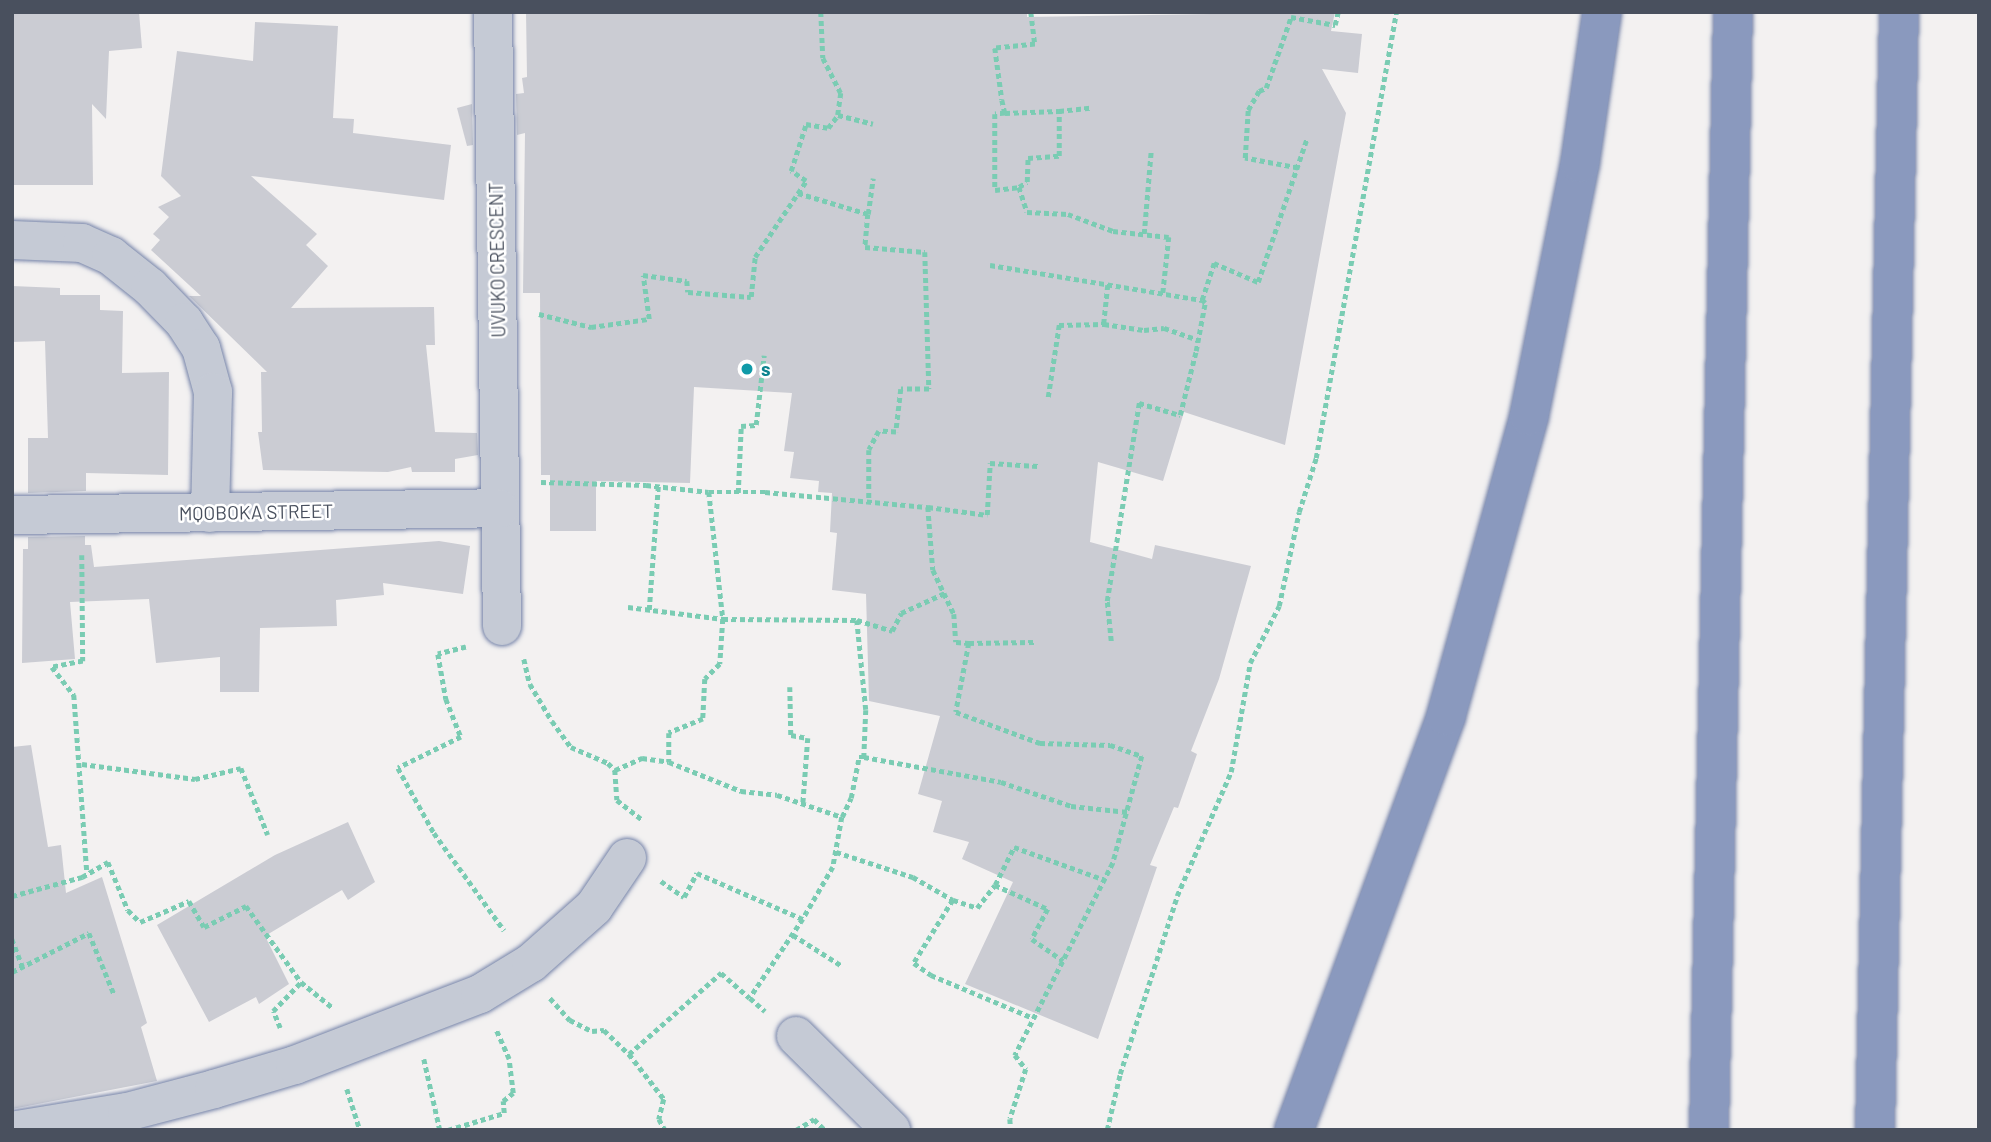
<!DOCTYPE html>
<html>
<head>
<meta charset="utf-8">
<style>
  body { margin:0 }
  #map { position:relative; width:1991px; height:1142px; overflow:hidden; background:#f3f1f1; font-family:Barlow,sans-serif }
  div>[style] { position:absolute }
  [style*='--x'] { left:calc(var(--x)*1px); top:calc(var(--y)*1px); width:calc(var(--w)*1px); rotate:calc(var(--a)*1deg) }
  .building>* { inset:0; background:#cbccd3 }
  .path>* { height:4.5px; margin-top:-2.25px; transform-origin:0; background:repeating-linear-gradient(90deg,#7accb3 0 5px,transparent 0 8.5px) }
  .roads { filter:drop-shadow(0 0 2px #7684a9) drop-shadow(0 0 2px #7684a9) }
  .street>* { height:38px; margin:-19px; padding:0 19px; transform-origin:19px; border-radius:19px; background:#c5cad5 }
  .highway>* { height:38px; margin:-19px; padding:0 19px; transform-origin:19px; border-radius:19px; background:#8a99be }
  .dots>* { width:19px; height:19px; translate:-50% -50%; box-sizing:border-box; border:4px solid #fff; border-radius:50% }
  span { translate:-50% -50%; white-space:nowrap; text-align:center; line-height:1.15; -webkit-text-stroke:5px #fff; paint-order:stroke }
  .street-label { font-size:19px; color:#49505e }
  .culture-label { font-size:19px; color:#0d838f; font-weight:700 }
  .left { translate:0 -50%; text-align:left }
  .frame { position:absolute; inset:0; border:14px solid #49505e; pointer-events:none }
</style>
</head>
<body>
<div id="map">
  <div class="building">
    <i style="clip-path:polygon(12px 12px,139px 12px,142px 48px,109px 51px,106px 119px,92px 104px,93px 185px,12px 185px)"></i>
    <i style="clip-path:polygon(526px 12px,1027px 13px,1027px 17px,1335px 12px,1331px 31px,1362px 34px,1358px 73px,1322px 69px,1346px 113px,1285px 445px,1184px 412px,1163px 481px,1098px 462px,1090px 542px,1152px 559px,1155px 545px,1251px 566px,1219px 679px,1191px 751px,1197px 754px,1178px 808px,1174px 807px,1150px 865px,1157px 867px,1098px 1039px,965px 984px,1013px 882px,962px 859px,969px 842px,933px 832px,942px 801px,918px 794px,940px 716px,869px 701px,866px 594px,832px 590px,837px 533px,830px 532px,832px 493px,818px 492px,819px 481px,790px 478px,794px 452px,784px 451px,792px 393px,694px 387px,690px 483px,596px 481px,596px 531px,550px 531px,550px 475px,541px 475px,540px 293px,523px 293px,525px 133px,517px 135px,516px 94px,524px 93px,522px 78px,527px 77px)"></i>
    <i style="clip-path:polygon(255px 22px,338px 26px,333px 118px,354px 119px,353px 133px,451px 145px,444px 200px,251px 176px,317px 234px,306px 245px,328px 266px,291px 308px,434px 307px,435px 345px,426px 345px,435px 432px,477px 433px,478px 455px,455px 459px,455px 472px,412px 472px,411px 467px,388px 472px,263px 470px,258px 432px,262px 432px,261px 372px,267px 372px,189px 296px,201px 296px,151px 250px,160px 240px,153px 234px,169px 217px,158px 207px,181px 196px,161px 176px,177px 51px,253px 61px)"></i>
    <i style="clip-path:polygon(472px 104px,473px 145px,467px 146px,457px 108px)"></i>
    <i style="clip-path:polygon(12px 286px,60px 288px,60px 295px,100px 295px,100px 310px,123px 311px,122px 373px,169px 372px,168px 475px,86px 473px,86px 491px,28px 493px,28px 438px,48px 438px,45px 341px,12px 342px)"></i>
    <i style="clip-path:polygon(85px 536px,85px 545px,91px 545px,94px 567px,439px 541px,470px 546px,463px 594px,383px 583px,384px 595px,336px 600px,337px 626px,260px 628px,259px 692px,220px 692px,220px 657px,156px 663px,149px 599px,70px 602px,75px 659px,22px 663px,23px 549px,28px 549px,28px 537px)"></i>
    <i style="clip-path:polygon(31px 745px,48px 847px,61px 845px,66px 893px,102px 877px,147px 1023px,141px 1027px,157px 1081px,12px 1109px,12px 747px)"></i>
    <i style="clip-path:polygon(348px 822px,375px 882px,348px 900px,342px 890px,265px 936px,289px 984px,259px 1004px,256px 997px,209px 1022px,157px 925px,275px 855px)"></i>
  </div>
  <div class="path">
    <i style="--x:821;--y:12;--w:46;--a:87.5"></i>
    <i style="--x:823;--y:58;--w:39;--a:63"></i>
    <i style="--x:841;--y:93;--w:22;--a:98"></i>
    <i style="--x:1031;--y:12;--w:32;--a:83"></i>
    <i style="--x:1035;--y:44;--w:40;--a:174.3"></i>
    <i style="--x:995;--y:48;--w:52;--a:82.3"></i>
    <i style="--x:1002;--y:100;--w:13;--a:77"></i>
    <i style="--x:1005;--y:113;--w:54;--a:-2.1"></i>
    <i style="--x:1005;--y:113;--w:10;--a:174"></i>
    <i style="--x:995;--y:114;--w:76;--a:90"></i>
    <i style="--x:995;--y:190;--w:24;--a:-7"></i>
    <i style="--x:1019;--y:187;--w:26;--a:72"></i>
    <i style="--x:1027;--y:212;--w:41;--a:2.8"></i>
    <i style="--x:1068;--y:214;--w:48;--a:20.7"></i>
    <i style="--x:1113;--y:231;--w:56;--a:6.1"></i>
    <i style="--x:1169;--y:237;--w:56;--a:96.1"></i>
    <i style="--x:1298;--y:168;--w:54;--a:-169.3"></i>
    <i style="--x:1245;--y:158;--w:48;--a:-86.4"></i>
    <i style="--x:1248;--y:110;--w:22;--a:-60"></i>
    <i style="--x:1259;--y:91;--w:8;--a:-23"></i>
    <i style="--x:1266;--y:88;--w:75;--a:-70.6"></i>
    <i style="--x:1291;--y:17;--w:45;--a:10.3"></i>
    <i style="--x:1335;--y:25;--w:13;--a:-77"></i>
    <i style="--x:1019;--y:187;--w:9;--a:-32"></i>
    <i style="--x:1027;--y:182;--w:24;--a:-88"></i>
    <i style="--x:1028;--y:158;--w:31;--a:-4"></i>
    <i style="--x:1059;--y:156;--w:45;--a:-90"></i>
    <i style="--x:1059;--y:111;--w:31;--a:-6"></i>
    <i style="--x:798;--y:193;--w:73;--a:16.7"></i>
    <i style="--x:868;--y:214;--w:33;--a:95"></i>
    <i style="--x:865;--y:247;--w:60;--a:4.8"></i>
    <i style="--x:925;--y:252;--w:137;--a:88.3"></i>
    <i style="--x:929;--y:389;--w:28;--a:180"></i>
    <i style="--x:901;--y:389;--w:43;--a:96.6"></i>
    <i style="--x:896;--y:432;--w:17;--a:-177"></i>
    <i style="--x:879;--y:431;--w:21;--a:118"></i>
    <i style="--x:869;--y:450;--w:51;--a:90"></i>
    <i style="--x:868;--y:214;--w:36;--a:-82"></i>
    <i style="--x:1144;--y:234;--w:84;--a:-85.2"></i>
    <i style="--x:990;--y:265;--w:215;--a:9.4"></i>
    <i style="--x:1202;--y:300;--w:39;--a:-72"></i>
    <i style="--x:1214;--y:263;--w:48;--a:23.4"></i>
    <i style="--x:1258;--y:282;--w:152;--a:-71.2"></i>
    <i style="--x:1108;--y:285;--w:39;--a:96"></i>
    <i style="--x:1104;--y:324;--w:40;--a:8.5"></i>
    <i style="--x:1144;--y:330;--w:20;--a:-6"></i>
    <i style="--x:1164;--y:328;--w:37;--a:19"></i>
    <i style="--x:539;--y:314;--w:54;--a:14"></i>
    <i style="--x:591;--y:327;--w:59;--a:-7.9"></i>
    <i style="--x:649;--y:319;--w:44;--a:-97.8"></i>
    <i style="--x:643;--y:275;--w:44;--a:7.8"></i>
    <i style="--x:687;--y:281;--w:11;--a:85"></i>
    <i style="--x:688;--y:292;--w:63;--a:4.5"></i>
    <i style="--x:751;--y:297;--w:40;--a:-84.3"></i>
    <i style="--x:755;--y:257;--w:92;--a:-56.1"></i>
    <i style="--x:806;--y:181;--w:18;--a:-146"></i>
    <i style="--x:791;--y:171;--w:49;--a:-72.3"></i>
    <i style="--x:806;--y:124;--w:22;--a:10"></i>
    <i style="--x:828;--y:128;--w:16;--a:-52"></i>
    <i style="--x:838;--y:115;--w:36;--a:14"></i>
    <i style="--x:1048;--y:397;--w:73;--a:-81.3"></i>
    <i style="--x:1059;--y:325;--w:45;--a:-1.3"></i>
    <i style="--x:541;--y:482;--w:105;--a:1.6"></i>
    <i style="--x:646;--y:485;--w:63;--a:6.3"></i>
    <i style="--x:709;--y:492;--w:128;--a:83.7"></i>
    <i style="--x:723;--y:619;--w:134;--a:0.4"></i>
    <i style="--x:857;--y:620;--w:90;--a:84.3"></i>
    <i style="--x:866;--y:710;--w:47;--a:92.4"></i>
    <i style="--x:864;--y:757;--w:139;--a:10.3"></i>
    <i style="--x:1001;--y:782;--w:74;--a:18.9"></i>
    <i style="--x:1071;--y:806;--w:57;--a:6"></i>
    <i style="--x:709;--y:492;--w:56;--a:0"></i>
    <i style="--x:765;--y:492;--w:164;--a:5.3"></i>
    <i style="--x:928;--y:507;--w:63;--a:85.5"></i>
    <i style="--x:933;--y:570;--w:49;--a:64.5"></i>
    <i style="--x:954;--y:614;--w:28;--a:86"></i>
    <i style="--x:956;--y:642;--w:13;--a:4"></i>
    <i style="--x:969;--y:643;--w:70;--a:100.7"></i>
    <i style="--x:956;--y:712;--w:90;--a:20.3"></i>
    <i style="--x:1040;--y:743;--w:70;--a:1.6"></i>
    <i style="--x:1110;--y:745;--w:34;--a:19"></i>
    <i style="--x:1142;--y:756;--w:111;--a:105.2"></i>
    <i style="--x:1113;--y:863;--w:216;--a:117"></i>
    <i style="--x:1015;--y:1055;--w:18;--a:52"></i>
    <i style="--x:1026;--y:1069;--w:52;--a:107.7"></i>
    <i style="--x:1010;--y:1119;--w:11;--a:85"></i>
    <i style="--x:738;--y:493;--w:67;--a:-87.4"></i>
    <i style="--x:741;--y:426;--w:15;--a:-4"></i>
    <i style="--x:756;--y:425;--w:70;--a:-83.5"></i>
    <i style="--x:928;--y:507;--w:60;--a:7.7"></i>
    <i style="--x:987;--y:515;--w:52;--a:-86.7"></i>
    <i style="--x:990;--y:463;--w:48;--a:3.6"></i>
    <i style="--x:82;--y:555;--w:106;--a:89.5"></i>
    <i style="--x:83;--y:661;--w:32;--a:169"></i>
    <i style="--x:52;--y:667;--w:36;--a:52"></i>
    <i style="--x:74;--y:695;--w:178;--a:85.8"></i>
    <i style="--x:628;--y:607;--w:96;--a:7.2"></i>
    <i style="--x:723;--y:619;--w:45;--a:93.8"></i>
    <i style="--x:720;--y:664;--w:21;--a:135"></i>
    <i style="--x:705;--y:679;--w:40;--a:92.9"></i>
    <i style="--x:703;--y:719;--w:37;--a:158"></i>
    <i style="--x:669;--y:733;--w:29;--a:90"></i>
    <i style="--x:649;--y:610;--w:124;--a:-85.8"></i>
    <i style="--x:857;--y:620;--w:37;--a:17"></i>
    <i style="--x:892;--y:631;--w:20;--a:-63"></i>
    <i style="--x:901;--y:613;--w:48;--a:-24.4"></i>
    <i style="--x:1111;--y:641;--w:40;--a:-95.7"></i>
    <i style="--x:1107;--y:601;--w:201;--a:-80.8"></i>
    <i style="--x:1139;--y:403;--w:43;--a:16.3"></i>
    <i style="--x:1180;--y:415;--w:66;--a:-76"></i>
    <i style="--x:1196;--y:351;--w:49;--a:-79.4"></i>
    <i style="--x:1205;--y:303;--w:4;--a:-135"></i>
    <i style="--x:969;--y:643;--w:65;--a:-0.9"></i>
    <i style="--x:466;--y:647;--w:29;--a:166"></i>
    <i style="--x:438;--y:654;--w:46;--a:79.9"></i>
    <i style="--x:446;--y:699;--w:41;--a:68.5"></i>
    <i style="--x:461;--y:737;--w:70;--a:153.8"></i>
    <i style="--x:398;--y:768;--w:74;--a:61"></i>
    <i style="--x:434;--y:833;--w:120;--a:54.2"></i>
    <i style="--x:524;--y:659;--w:26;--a:77"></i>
    <i style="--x:530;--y:684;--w:43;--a:59.3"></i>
    <i style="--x:552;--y:721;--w:32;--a:54"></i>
    <i style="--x:571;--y:747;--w:40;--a:23.4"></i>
    <i style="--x:608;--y:763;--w:10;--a:45"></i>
    <i style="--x:615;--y:770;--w:30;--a:86"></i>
    <i style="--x:617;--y:800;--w:31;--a:38"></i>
    <i style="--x:790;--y:687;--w:48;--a:88.8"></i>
    <i style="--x:791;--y:735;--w:17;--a:10"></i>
    <i style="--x:808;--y:738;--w:66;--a:94.3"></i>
    <i style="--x:82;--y:764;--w:114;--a:7.6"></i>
    <i style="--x:195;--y:779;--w:47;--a:-13.4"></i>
    <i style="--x:241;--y:768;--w:72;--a:68.1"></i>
    <i style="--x:615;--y:770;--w:30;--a:-24"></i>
    <i style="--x:642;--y:758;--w:27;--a:8"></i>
    <i style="--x:669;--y:762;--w:78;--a:21.9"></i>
    <i style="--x:741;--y:791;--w:36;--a:6"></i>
    <i style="--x:777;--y:795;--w:69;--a:18.7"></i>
    <i style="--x:842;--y:817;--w:51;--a:100.2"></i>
    <i style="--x:833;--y:867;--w:60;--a:120"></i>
    <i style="--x:842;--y:817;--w:21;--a:-65"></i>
    <i style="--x:851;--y:798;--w:42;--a:-79"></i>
    <i style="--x:859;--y:757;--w:5;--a:0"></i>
    <i style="--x:836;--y:852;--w:81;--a:18"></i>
    <i style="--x:913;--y:877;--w:46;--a:29.9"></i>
    <i style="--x:953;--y:900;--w:74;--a:121.8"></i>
    <i style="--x:914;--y:963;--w:21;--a:35"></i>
    <i style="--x:931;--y:975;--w:108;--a:22.8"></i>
    <i style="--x:661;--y:881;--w:28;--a:35"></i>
    <i style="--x:684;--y:897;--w:27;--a:-62"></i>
    <i style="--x:697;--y:873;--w:116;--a:23.5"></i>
    <i style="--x:803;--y:919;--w:95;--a:123.9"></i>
    <i style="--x:750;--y:998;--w:20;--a:41"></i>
    <i style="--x:995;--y:885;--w:42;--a:-63.4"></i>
    <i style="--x:1014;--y:847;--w:97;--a:19.9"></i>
    <i style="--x:12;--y:896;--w:73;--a:-15.2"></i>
    <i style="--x:82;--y:877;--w:30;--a:-30"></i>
    <i style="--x:108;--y:862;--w:52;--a:67.4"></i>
    <i style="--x:128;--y:910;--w:17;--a:45"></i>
    <i style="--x:140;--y:922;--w:53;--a:-23.2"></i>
    <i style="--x:189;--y:901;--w:30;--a:60"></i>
    <i style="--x:204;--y:927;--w:47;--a:-26.6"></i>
    <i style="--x:246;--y:906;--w:94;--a:54.1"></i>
    <i style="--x:301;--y:982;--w:41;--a:39.1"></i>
    <i style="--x:953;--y:900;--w:25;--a:18"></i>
    <i style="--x:977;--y:908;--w:29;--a:-52"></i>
    <i style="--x:995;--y:885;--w:58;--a:24.4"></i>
    <i style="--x:1048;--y:909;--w:34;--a:118"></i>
    <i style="--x:1032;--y:939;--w:38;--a:35"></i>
    <i style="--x:793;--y:935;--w:58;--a:32.3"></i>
    <i style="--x:12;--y:939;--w:30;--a:69"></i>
    <i style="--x:12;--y:972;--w:86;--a:-26.9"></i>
    <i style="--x:89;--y:933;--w:66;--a:67.7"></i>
    <i style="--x:550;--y:998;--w:30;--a:48"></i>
    <i style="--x:570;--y:1020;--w:25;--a:27"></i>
    <i style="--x:592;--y:1031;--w:12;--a:-5"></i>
    <i style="--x:604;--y:1030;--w:35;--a:44"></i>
    <i style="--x:629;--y:1054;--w:57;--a:52.1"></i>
    <i style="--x:664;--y:1099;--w:21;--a:104"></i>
    <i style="--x:659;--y:1119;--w:13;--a:61"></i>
    <i style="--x:280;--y:1028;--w:18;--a:-112"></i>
    <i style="--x:273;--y:1011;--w:40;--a:-46"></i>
    <i style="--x:629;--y:1054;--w:123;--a:-41.4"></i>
    <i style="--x:721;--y:973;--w:38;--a:41"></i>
    <i style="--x:424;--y:1059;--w:73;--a:77.3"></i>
    <i style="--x:347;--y:1089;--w:43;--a:72.4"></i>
    <i style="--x:448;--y:1130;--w:59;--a:-16.9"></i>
    <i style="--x:504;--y:1113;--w:12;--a:-95"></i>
    <i style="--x:503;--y:1101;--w:13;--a:-39"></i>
    <i style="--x:513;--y:1093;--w:34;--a:-97"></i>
    <i style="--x:509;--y:1059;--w:32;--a:-114"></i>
    <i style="--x:796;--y:1130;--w:21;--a:-31"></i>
    <i style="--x:814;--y:1119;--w:16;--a:45"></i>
    <i style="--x:1107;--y:1130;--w:57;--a:-76.9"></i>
    <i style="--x:1120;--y:1074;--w:187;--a:-72.2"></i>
    <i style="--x:1177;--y:896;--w:135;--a:-66.5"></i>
    <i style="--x:1231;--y:772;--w:111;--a:-80.1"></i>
    <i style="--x:1250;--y:663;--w:64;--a:-63"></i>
    <i style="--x:1279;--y:606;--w:96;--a:-78"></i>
    <i style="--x:1299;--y:512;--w:57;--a:-72.5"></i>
    <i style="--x:1316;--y:458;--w:453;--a:-79.8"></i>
  </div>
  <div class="roads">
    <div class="street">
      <i style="--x:493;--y:12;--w:614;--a:89.16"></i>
      <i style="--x:12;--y:240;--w:70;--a:2.5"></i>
      <i style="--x:82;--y:243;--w:32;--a:24"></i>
      <i style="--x:111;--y:256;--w:50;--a:38.5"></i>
      <i style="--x:150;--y:287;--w:49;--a:45.8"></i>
      <i style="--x:184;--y:322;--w:31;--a:57"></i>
      <i style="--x:201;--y:348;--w:46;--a:74.7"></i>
      <i style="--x:213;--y:392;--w:121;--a:91.4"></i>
      <i style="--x:12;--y:515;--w:487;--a:-0.8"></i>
      <i style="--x:796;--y:1036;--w:134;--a:44.7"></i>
      <i style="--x:17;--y:1130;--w:111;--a:-9.3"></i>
      <i style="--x:127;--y:1112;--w:90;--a:-14.8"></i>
      <i style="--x:214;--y:1089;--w:84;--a:-16.5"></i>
      <i style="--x:295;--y:1065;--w:198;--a:-21"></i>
      <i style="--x:480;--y:994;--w:60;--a:-31.3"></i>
      <i style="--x:531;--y:963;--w:84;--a:-41.6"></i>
      <i style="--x:594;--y:907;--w:59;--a:-56"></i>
    </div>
    <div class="highway">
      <i style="--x:1294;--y:1130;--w:441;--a:-69.8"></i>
      <i style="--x:1446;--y:716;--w:311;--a:-74.5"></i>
      <i style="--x:1529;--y:416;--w:258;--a:-78.6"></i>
      <i style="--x:1580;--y:163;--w:153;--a:-81.7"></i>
      <i style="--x:1709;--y:1130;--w:1118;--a:-88.77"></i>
      <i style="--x:1875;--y:1130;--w:1118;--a:-88.77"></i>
    </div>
  </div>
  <div class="dots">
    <i style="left:747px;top:369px;background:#0f9aa8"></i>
  </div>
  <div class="street-label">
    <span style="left:497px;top:260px;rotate:-91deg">UVUKO CRESCENT</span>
    <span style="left:256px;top:512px;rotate:-1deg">MQOBOKA STREET</span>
  </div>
  <div class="culture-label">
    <span class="left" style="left:761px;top:369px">s</span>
  </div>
  <div class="frame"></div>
</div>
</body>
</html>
